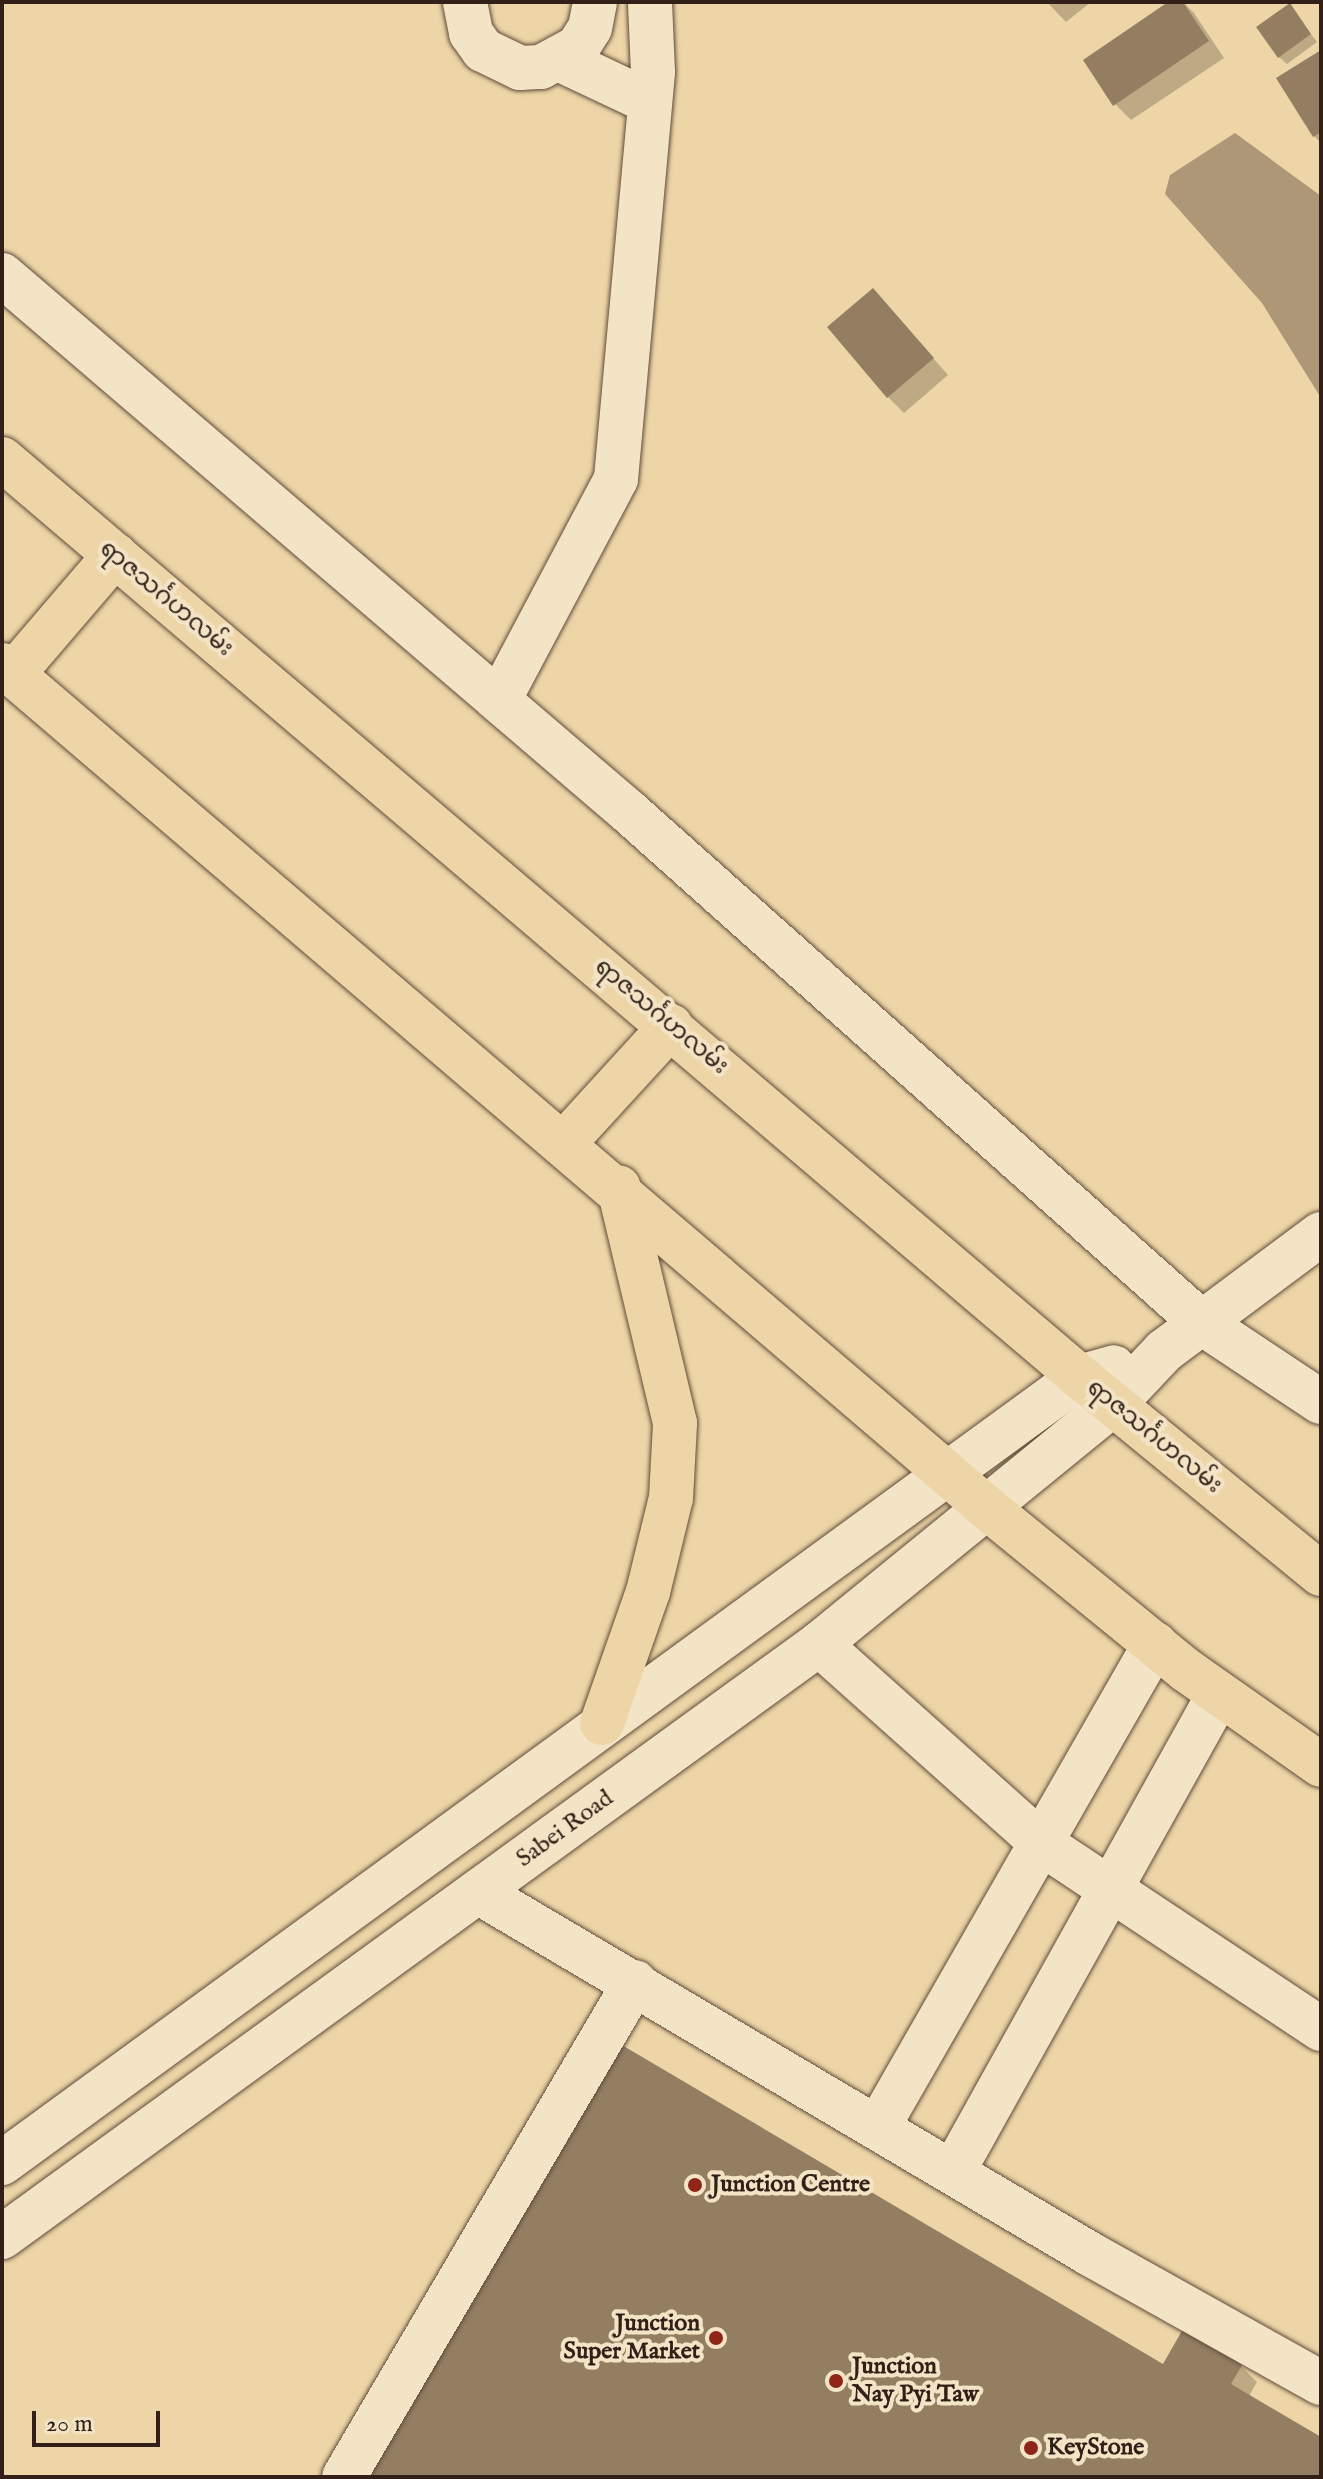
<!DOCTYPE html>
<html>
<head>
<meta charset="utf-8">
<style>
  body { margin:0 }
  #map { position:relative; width:1323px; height:2479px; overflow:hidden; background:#edd5a7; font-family:"IM FELL English","Noto Sans Myanmar",serif }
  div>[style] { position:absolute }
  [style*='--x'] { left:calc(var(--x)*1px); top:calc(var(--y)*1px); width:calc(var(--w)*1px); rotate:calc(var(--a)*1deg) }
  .water>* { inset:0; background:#ad9776 }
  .shadow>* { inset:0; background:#0003 }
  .building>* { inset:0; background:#937e62 }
  .roads { filter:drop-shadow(0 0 2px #614c3b) drop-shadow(0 0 2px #614c3b) }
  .minor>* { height:44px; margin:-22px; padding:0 22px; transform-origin:22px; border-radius:22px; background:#f3e4c6 }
  .major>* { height:44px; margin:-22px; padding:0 22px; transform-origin:22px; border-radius:22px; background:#edd5a7 }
  .highway>* { height:44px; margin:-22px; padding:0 22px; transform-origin:22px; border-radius:22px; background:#edd5a7 }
  .dots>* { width:22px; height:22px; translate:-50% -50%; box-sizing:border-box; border:4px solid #f3e4c6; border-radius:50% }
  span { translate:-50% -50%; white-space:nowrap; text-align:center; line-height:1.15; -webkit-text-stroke:8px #f3e4c6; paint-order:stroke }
  .street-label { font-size:24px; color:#321f17 }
  .poi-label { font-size:24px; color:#321f17; font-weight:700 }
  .left { translate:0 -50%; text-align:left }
  .right { translate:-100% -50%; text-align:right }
  .frame { position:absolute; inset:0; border:4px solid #321f17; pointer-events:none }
  .scale { position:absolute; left:32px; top:2411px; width:128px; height:36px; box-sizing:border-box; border:4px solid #321f17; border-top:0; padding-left:10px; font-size:24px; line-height:28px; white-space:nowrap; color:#321f17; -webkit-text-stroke:6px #f3e4c6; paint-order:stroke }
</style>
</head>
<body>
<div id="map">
  <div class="water">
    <i style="clip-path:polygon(1235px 133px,1321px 196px,1321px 398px,1262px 303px,1165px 194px,1170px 175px)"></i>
  </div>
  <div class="shadow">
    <i style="clip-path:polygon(1047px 2px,1091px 2px,1066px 22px)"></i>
    <i style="clip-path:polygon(1171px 2px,1183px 2px,1194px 13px,1224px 58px,1131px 120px,1115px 104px)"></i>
    <i style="clip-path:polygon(1290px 6px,1317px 42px,1287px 64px,1279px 57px)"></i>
    <i style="clip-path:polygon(1321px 53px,1321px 143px,1314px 136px)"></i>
    <i style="clip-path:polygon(873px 290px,948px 375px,904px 413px,888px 397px)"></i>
    <i style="clip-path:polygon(1164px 2366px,1241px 2366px,1257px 2382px,1249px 2396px,1321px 2439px,1321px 2477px)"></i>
  </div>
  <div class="building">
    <i style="clip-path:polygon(1168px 2px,1183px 2px,1209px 41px,1113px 106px,1083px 60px)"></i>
    <i style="clip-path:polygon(1290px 3px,1311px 34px,1278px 58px,1256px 27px)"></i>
    <i style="clip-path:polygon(1321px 50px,1321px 132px,1313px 137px,1276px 78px)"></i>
    <i style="clip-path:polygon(873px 288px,934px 358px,887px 398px,827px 327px)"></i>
    <i style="clip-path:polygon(615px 2041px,1163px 2364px,1183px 2329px,1242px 2365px,1231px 2384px,1321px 2437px,1321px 2477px,357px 2477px)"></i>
  </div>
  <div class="roads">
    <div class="minor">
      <i style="--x:465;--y:2;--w:32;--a:79"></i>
      <i style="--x:471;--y:33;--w:21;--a:55"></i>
      <i style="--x:483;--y:50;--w:41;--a:25.9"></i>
      <i style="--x:520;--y:68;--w:21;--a:-3"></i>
      <i style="--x:541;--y:67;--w:42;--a:-28.4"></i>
      <i style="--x:578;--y:47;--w:22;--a:-58"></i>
      <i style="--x:590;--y:28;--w:26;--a:-79"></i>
      <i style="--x:561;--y:60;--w:98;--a:25.3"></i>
      <i style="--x:2;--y:275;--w:826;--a:40.58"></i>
      <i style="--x:629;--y:812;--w:768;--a:41.73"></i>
      <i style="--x:1202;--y:1323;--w:143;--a:33.6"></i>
      <i style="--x:499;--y:700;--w:250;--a:-62.1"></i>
      <i style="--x:616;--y:479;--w:409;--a:-84.8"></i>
      <i style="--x:653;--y:72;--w:70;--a:-92.5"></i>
      <i style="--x:819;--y:1644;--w:302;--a:41.8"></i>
      <i style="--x:1044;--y:1845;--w:333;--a:33.6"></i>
      <i style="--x:478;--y:1892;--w:711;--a:30.6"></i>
      <i style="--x:1090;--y:2254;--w:265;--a:29.2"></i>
      <i style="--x:878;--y:2127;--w:557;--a:-60.17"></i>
      <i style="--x:2;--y:2163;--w:1334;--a:-36.1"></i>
      <i style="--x:1080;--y:1377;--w:35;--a:-16"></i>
      <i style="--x:953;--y:2172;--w:547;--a:-60.9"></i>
      <i style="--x:2;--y:2237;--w:1010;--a:-35.97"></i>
      <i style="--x:819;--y:1644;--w:382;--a:-39.2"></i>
      <i style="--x:1115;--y:1403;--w:71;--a:-46.7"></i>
      <i style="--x:1164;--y:1351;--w:196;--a:-36.7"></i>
      <i style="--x:344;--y:2477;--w:574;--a:-59.55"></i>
    </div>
    <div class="major">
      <i style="--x:2;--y:459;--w:1416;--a:40.42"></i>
      <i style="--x:1080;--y:1377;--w:311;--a:39.3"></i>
      <i style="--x:2;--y:665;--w:1295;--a:40.55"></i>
      <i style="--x:986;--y:1507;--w:258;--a:39.2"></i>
      <i style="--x:1186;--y:1670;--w:165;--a:35.1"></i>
    </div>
    <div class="highway">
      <i style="--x:13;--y:674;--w:157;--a:-49.4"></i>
      <i style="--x:565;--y:1142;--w:157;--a:-47.6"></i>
      <i style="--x:602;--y:1723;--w:139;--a:-70.7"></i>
      <i style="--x:648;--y:1592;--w:97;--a:-76.3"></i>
      <i style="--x:671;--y:1498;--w:75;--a:-86.9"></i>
      <i style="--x:675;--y:1423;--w:242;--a:-103.4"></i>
    </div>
  </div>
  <div class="dots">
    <i style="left:695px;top:2185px;background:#8f2418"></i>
    <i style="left:716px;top:2338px;background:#8f2418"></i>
    <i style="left:836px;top:2381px;background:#8f2418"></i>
    <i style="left:1031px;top:2448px;background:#8f2418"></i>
  </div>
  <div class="street-label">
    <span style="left:166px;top:599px;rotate:40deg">ရာဇသင်္ဂဟလမ်း</span>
    <span style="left:661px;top:1017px;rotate:40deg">ရာဇသင်္ဂဟလမ်း</span>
    <span style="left:1154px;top:1437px;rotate:39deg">ရာဇသင်္ဂဟလမ်း</span>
    <span style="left:565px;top:1829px;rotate:-36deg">Sabei Road</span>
  </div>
  <div class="poi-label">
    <span class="left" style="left:711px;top:2185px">Junction Centre</span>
    <span class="right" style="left:700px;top:2338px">Junction<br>Super Market</span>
    <span class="left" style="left:852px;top:2381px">Junction<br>Nay Pyi Taw</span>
    <span class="left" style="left:1047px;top:2448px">KeyStone</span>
  </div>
  <div class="frame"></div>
  <div class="scale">20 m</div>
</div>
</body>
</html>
